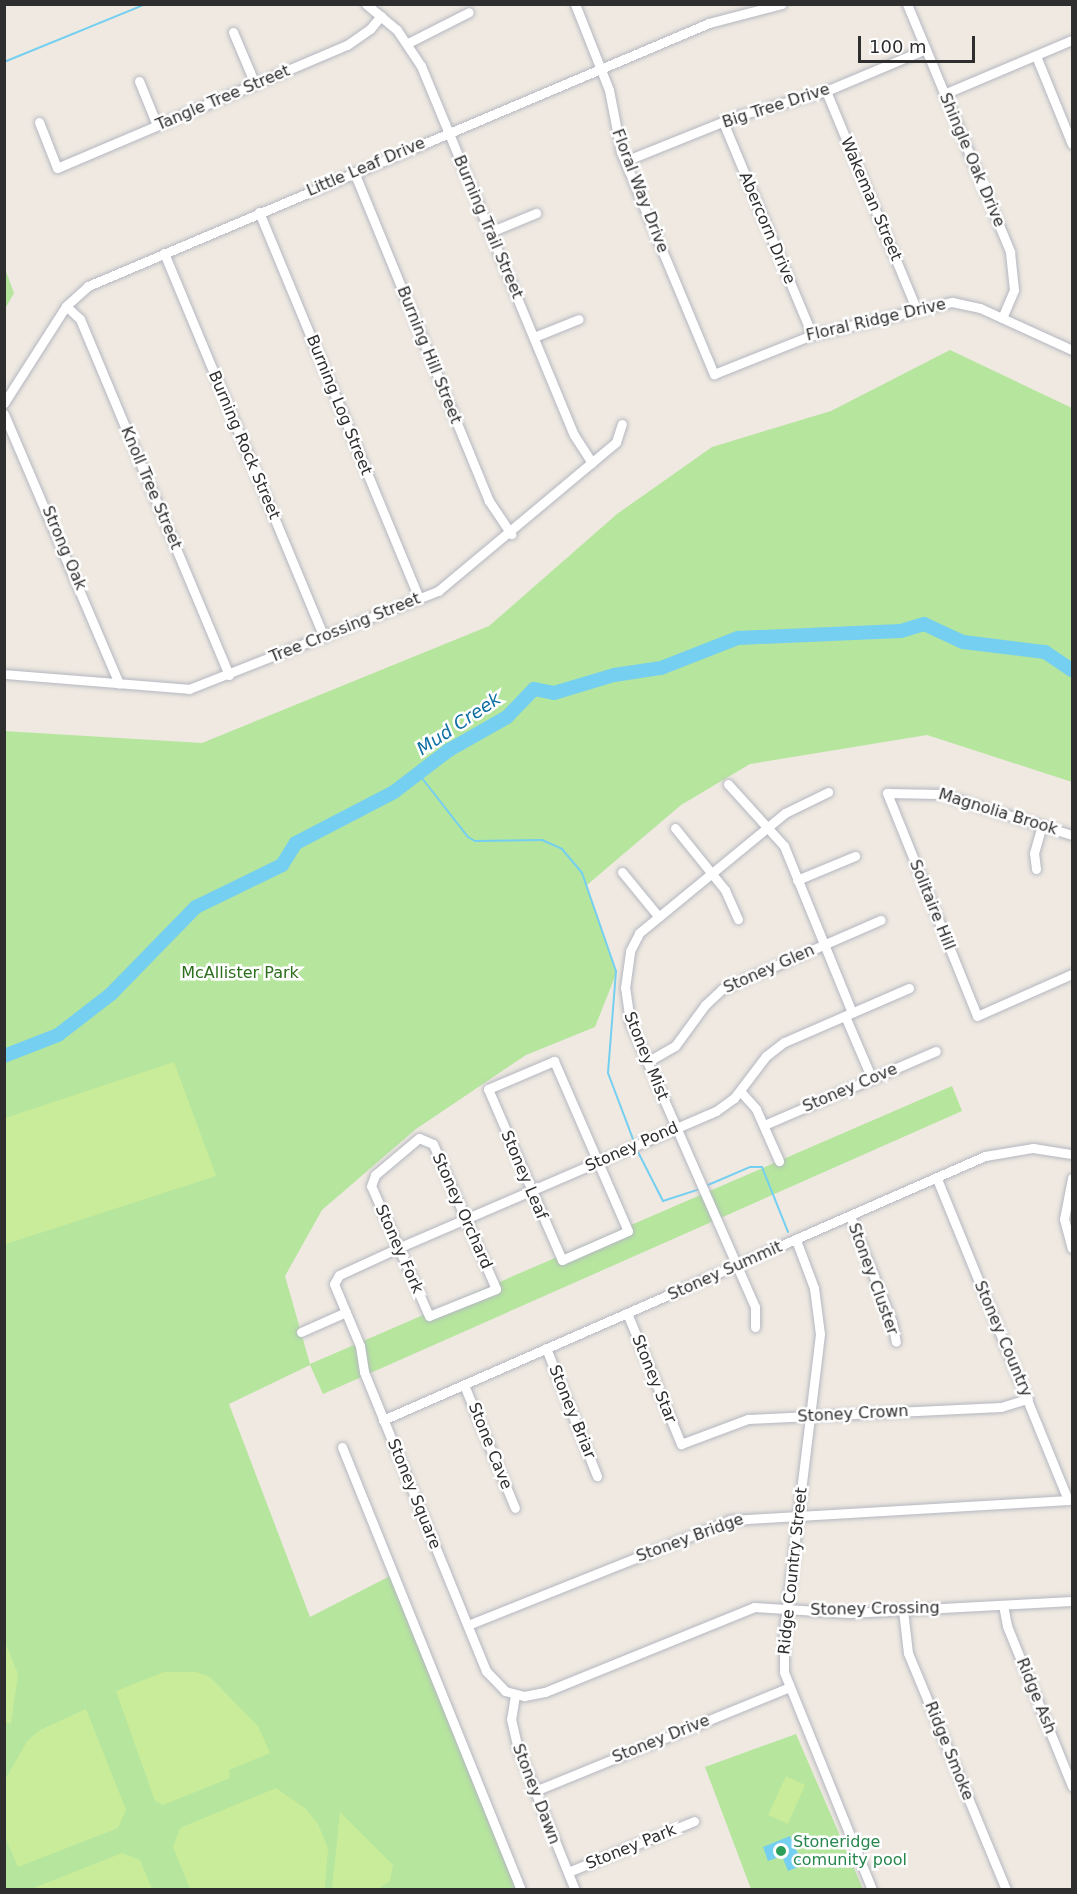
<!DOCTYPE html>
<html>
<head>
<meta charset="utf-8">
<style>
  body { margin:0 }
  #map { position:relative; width:1077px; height:1894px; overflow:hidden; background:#efe9e1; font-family:"DejaVu Sans",sans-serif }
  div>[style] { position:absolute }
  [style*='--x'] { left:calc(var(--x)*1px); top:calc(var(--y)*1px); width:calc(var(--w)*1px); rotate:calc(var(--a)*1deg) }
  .green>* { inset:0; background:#b6e59e }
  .pitch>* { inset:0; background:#c9ec9a }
  .water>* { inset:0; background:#75cff0 }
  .stream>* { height:2px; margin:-1px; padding:0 1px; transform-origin:1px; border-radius:1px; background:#75cff0 }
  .river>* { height:14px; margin:-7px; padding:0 7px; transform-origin:7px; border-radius:7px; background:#75cff0 }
  .roads { filter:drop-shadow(0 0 2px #b4b7c1) drop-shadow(0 0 2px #b4b7c1) }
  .minor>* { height:9px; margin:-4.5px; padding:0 4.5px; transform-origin:4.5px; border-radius:4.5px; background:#fff }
  .dots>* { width:16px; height:16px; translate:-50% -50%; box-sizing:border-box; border:3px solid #fff; border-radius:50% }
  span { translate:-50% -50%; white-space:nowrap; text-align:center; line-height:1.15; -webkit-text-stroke:5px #fff; paint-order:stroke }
  .street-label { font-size:16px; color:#2e2e2e }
  .park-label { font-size:16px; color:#2c6e1b }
  .leisure-label { font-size:16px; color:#27864d }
  .left { translate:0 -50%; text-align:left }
  .water-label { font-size:18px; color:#0d6fa3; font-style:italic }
  .frame { position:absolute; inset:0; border:6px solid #2e2e2e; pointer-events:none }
  .scale { position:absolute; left:858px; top:36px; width:117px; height:27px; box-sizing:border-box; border:3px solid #2e2e2e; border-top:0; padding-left:8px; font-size:18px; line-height:21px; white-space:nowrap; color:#2e2e2e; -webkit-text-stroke:4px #fff; paint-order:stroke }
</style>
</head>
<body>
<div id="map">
  <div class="green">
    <i style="clip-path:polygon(5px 269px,14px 293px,5px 309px,4px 309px)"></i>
    <i style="clip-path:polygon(950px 350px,1072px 408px,1072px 782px,927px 735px,750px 764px,681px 805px,587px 885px,616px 974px,595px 1027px,526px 1055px,416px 1129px,322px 1210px,285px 1276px,310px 1364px,952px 1086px,962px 1111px,323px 1394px,310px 1365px,229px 1404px,310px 1617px,392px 1575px,518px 1889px,5px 1889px,4px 731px,202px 743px,489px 626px,617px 514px,712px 447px,831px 411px)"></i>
    <i style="clip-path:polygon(796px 1734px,863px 1889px,751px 1889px,705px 1767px)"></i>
  </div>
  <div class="pitch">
    <i style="clip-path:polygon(174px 1062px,216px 1176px,6px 1244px,5px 1118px)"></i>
    <i style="clip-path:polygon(5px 1642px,18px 1674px,11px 1724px,5px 1722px)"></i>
    <i style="clip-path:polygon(164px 1672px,196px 1672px,210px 1677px,258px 1726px,270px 1753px,229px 1770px,230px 1778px,163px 1805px,155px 1801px,116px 1691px)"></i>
    <i style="clip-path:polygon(86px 1709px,126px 1810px,118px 1828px,18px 1867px,5px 1837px,6px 1778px,28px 1740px,40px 1730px)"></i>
    <i style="clip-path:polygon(786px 1776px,805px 1785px,788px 1824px,768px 1815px)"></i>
    <i style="clip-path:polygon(276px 1788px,306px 1809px,318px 1824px,328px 1848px,325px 1889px,190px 1889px,173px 1847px,180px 1828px)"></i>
    <i style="clip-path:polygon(340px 1812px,393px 1865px,390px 1881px,378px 1889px,332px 1889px)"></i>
    <i style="clip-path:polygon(122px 1853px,140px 1860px,152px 1889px,31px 1889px)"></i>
  </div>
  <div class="water">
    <i style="clip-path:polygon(790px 1836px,803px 1865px,788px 1871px,782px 1856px,768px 1861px,763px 1847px)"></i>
  </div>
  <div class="stream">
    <i style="--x:4;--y:62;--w:153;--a:-22.2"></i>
    <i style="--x:418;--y:773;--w:81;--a:52"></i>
    <i style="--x:468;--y:837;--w:8;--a:30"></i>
    <i style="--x:475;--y:841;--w:67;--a:-0.9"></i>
    <i style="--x:542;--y:840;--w:22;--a:24"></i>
    <i style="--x:562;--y:849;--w:31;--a:50"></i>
    <i style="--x:582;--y:873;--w:104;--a:70.9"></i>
    <i style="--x:616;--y:971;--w:102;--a:94.5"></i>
    <i style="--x:608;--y:1073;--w:71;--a:69.3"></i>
    <i style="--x:638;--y:1152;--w:55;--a:63"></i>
    <i style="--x:663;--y:1201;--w:36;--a:-18"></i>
    <i style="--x:708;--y:1185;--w:46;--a:-23.2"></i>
    <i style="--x:750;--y:1167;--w:12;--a:0"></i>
    <i style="--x:762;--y:1167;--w:70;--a:68.2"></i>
  </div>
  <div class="river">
    <i style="--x:4;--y:1056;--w:58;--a:-21.3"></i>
    <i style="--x:58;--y:1035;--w:67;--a:-37.7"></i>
    <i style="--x:111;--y:994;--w:122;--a:-45.7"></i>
    <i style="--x:196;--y:907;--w:96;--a:-26"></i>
    <i style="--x:282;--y:865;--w:26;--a:-58"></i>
    <i style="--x:296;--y:843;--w:110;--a:-27.5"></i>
    <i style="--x:394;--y:792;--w:69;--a:-37.4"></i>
    <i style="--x:449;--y:750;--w:67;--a:-29.6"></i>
    <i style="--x:507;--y:717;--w:39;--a:-46"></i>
    <i style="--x:534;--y:689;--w:20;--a:11"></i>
    <i style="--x:554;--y:693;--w:63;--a:-16.7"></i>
    <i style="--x:614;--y:675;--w:48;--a:-8.5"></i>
    <i style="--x:661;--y:668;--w:83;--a:-21.3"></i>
    <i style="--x:738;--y:638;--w:163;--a:-2.5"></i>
    <i style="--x:901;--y:631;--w:24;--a:-17"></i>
    <i style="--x:924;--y:624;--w:43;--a:24.8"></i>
    <i style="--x:963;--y:642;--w:83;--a:7"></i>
    <i style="--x:1045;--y:652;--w:32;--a:34"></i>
  </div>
  <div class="roads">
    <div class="minor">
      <i style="--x:366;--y:4;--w:40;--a:40"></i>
      <i style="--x:397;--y:30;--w:43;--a:56.3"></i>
      <i style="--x:421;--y:66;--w:399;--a:67.5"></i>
      <i style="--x:574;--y:435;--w:33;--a:57"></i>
      <i style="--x:575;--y:4;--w:92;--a:68.4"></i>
      <i style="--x:609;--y:90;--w:63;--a:79"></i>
      <i style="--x:621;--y:152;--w:241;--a:67.3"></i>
      <i style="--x:714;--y:374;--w:105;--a:-21.7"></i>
      <i style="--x:812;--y:335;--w:144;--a:-13.3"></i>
      <i style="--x:952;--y:302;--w:29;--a:12"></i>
      <i style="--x:980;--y:308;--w:101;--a:24.5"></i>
      <i style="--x:907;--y:4;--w:269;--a:67.4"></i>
      <i style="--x:1010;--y:252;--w:38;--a:84"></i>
      <i style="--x:1014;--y:290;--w:30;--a:113"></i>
      <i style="--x:233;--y:32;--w:56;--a:67.1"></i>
      <i style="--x:408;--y:43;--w:68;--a:-26.9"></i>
      <i style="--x:1036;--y:56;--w:95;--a:67.8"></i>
      <i style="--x:139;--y:81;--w:48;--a:67.8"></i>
      <i style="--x:826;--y:91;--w:235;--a:67.5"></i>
      <i style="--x:944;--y:94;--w:139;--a:-22.9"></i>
      <i style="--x:39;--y:122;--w:49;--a:68.6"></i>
      <i style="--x:57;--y:168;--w:315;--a:-23"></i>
      <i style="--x:347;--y:45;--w:28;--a:-35"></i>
      <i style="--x:370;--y:29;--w:17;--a:-50"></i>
      <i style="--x:723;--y:122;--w:231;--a:67.3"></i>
      <i style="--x:625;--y:161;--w:121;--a:-21.9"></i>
      <i style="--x:737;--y:116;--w:92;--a:-15.7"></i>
      <i style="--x:826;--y:91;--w:108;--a:-22.8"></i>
      <i style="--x:354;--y:172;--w:356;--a:67.7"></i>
      <i style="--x:489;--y:501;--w:40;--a:56"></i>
      <i style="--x:259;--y:212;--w:419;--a:67.5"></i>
      <i style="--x:490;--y:232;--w:50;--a:-22.4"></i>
      <i style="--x:164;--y:253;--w:416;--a:67.4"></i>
      <i style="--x:66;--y:306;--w:19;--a:43"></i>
      <i style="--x:80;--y:319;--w:386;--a:67.3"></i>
      <i style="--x:534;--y:337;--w:48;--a:-21.8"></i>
      <i style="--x:4;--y:403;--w:115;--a:-57.4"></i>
      <i style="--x:66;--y:306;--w:30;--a:-42"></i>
      <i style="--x:88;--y:286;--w:674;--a:-22.95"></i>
      <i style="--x:709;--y:23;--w:75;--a:-14.6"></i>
      <i style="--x:4;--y:414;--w:293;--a:66.9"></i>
      <i style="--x:4;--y:674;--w:186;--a:4.6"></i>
      <i style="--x:189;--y:689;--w:268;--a:-21.5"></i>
      <i style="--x:438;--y:591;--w:232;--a:-39.9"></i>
      <i style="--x:616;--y:442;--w:19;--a:-72"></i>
      <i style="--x:728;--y:784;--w:84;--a:47.9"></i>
      <i style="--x:784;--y:846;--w:180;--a:67.8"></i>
      <i style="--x:675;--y:828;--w:80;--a:51.1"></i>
      <i style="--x:725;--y:890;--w:32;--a:66"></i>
      <i style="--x:1072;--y:835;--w:138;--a:-162.7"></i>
      <i style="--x:940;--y:794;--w:53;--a:-178.9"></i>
      <i style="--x:887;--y:793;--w:240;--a:68"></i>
      <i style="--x:977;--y:1016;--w:104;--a:-23.9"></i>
      <i style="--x:1036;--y:869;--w:16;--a:-97"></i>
      <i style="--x:1034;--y:853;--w:29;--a:-74"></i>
      <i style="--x:622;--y:872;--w:58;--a:50.6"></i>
      <i style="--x:797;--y:880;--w:63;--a:-22.5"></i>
      <i style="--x:909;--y:988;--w:136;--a:156.6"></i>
      <i style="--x:784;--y:1042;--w:23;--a:142"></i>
      <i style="--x:766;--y:1056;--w:53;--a:127.3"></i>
      <i style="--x:734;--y:1098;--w:22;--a:144"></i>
      <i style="--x:716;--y:1111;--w:346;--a:156.7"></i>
      <i style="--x:398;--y:1248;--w:65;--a:155.4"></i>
      <i style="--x:339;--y:1275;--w:10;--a:119"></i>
      <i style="--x:334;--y:1284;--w:67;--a:67.2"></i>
      <i style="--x:360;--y:1346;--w:26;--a:81"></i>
      <i style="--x:364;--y:1372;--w:323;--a:67.8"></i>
      <i style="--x:486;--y:1671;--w:28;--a:46"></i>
      <i style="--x:505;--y:1691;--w:20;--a:15"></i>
      <i style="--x:524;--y:1696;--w:21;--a:-11"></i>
      <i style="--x:545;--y:1692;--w:226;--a:-22.1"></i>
      <i style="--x:754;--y:1607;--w:95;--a:3.6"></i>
      <i style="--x:849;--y:1613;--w:223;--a:-3.1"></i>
      <i style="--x:845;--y:1016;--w:69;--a:66.8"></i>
      <i style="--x:554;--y:1061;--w:185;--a:66.5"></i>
      <i style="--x:628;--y:1231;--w:72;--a:156.3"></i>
      <i style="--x:562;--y:1260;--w:186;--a:-113.4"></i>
      <i style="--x:488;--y:1089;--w:72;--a:-23"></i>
      <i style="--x:647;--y:1062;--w:32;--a:-30"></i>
      <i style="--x:675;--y:1046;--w:51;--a:-53.8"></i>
      <i style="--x:705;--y:1005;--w:23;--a:-43"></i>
      <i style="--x:722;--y:989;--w:173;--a:-23.5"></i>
      <i style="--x:740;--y:1091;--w:24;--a:48"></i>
      <i style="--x:756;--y:1109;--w:57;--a:66.1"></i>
      <i style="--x:764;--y:1125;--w:187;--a:-23.3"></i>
      <i style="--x:419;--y:1138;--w:15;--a:23"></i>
      <i style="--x:433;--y:1144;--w:158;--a:66.5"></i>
      <i style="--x:496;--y:1289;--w:72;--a:158.1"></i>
      <i style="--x:429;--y:1316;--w:142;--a:-114"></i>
      <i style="--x:371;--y:1186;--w:12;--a:-70"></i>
      <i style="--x:375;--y:1175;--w:57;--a:-40.1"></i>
      <i style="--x:1072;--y:1178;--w:42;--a:101"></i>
      <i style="--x:1064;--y:1219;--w:30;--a:75"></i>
      <i style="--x:850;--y:1216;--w:114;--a:68.4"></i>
      <i style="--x:892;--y:1322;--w:20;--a:79"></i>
      <i style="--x:796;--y:1240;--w:51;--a:69.4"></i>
      <i style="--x:814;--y:1288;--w:46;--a:82.6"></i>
      <i style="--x:820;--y:1334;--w:298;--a:96.9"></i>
      <i style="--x:784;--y:1630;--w:42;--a:90"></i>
      <i style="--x:784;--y:1672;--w:235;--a:68"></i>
      <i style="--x:627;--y:1313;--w:142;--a:67.6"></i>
      <i style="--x:681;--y:1444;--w:72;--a:-20.5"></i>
      <i style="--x:748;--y:1419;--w:253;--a:-2.7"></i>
      <i style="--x:1001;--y:1407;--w:28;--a:-17"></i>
      <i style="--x:755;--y:1327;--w:20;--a:-90"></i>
      <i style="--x:755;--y:1307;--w:311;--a:-113.7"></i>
      <i style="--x:630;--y:1022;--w:34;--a:-98"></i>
      <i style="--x:625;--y:988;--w:37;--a:-82"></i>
      <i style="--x:630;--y:951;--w:20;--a:-63"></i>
      <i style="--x:639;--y:933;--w:189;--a:-39.4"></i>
      <i style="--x:785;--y:813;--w:48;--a:-26"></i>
      <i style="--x:301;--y:1332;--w:49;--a:-24"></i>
      <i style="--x:546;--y:1348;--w:138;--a:68.3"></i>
      <i style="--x:464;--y:1385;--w:133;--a:67.5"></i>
      <i style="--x:383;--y:1420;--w:657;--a:-23.68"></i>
      <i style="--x:985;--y:1156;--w:49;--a:-9.5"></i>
      <i style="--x:1033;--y:1148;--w:39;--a:9"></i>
      <i style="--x:342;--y:1447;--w:478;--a:68"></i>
      <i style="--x:1003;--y:1605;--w:21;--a:79"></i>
      <i style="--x:1007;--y:1626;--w:173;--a:67.9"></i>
      <i style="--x:903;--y:1610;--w:43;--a:83.4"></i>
      <i style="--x:908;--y:1653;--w:256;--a:67.5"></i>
      <i style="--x:468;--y:1625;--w:283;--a:-21.8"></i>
      <i style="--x:731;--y:1520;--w:338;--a:-3.4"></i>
      <i style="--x:1068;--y:1500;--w:347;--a:-112.2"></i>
      <i style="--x:515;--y:1695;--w:24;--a:99"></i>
      <i style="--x:511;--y:1719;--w:28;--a:77"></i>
      <i style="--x:517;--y:1746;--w:155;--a:68.1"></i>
      <i style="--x:535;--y:1791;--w:273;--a:-22.2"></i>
      <i style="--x:568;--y:1872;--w:136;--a:-22"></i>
    </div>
  </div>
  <div class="dots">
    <i style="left:781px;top:1851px;background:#2e9e5b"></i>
  </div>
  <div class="street-label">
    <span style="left:223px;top:98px;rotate:-23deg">Tangle Tree Street</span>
    <span style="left:776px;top:106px;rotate:-18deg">Big Tree Drive</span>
    <span style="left:972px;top:160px;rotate:67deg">Shingle Oak Drive</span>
    <span style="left:366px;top:167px;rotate:-23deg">Little Leaf Drive</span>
    <span style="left:640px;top:191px;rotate:69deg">Floral Way Drive</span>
    <span style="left:871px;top:199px;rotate:67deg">Wakeman Street</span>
    <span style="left:488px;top:227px;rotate:67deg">Burning Trail Street</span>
    <span style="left:767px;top:228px;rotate:67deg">Abercorn Drive</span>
    <span style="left:876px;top:320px;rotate:-13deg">Floral Ridge Drive</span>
    <span style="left:429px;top:355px;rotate:68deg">Burning Hill Street</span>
    <span style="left:339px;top:405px;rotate:68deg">Burning Log Street</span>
    <span style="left:244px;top:445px;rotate:67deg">Burning Rock Street</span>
    <span style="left:151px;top:488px;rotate:67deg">Knoll Tree Street</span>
    <span style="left:64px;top:548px;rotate:67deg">Strong Oak</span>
    <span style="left:345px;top:628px;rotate:-22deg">Tree Crossing Street</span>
    <span style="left:998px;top:812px;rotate:17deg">Magnolia Brook</span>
    <span style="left:932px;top:905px;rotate:68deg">Solitaire Hill</span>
    <span style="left:769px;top:969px;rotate:-24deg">Stoney Glen</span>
    <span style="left:646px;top:1056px;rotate:68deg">Stoney Mist</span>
    <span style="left:850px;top:1088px;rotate:-23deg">Stoney Cove</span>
    <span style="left:632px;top:1147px;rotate:-24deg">Stoney Pond</span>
    <span style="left:524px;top:1175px;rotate:67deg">Stoney Leaf</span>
    <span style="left:462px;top:1211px;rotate:66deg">Stoney Orchard</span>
    <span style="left:399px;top:1249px;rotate:66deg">Stoney Fork</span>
    <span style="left:725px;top:1271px;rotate:-24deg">Stoney Summit</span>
    <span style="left:873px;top:1279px;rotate:70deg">Stoney Cluster</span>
    <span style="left:1003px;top:1339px;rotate:67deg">Stoney Country</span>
    <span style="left:654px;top:1379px;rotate:68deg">Stoney Star</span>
    <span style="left:572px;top:1412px;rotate:68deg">Stoney Briar</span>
    <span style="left:853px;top:1414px;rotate:-3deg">Stoney Crown</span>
    <span style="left:490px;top:1446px;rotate:68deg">Stone Cave</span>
    <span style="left:414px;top:1494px;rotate:68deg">Stoney Square</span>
    <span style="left:690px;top:1538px;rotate:-20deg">Stoney Bridge</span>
    <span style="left:793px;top:1571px;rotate:-84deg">Ridge Country Street</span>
    <span style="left:875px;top:1609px;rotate:-1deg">Stoney Crossing</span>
    <span style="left:1036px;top:1696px;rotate:68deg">Ridge Ash</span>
    <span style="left:661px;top:1739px;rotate:-22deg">Stoney Drive</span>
    <span style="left:949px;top:1751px;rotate:68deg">Ridge Smoke</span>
    <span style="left:536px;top:1794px;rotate:69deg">Stoney Dawn</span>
    <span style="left:631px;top:1847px;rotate:-22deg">Stoney Park</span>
  </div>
  <div class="park-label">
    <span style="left:240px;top:973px">McAllister Park</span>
  </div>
  <div class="leisure-label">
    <span class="left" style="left:793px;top:1851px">Stoneridge<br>comunity pool</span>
  </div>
  <div class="water-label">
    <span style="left:459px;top:724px;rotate:-34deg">Mud Creek</span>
  </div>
  <div class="frame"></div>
  <div class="scale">100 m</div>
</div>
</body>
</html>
